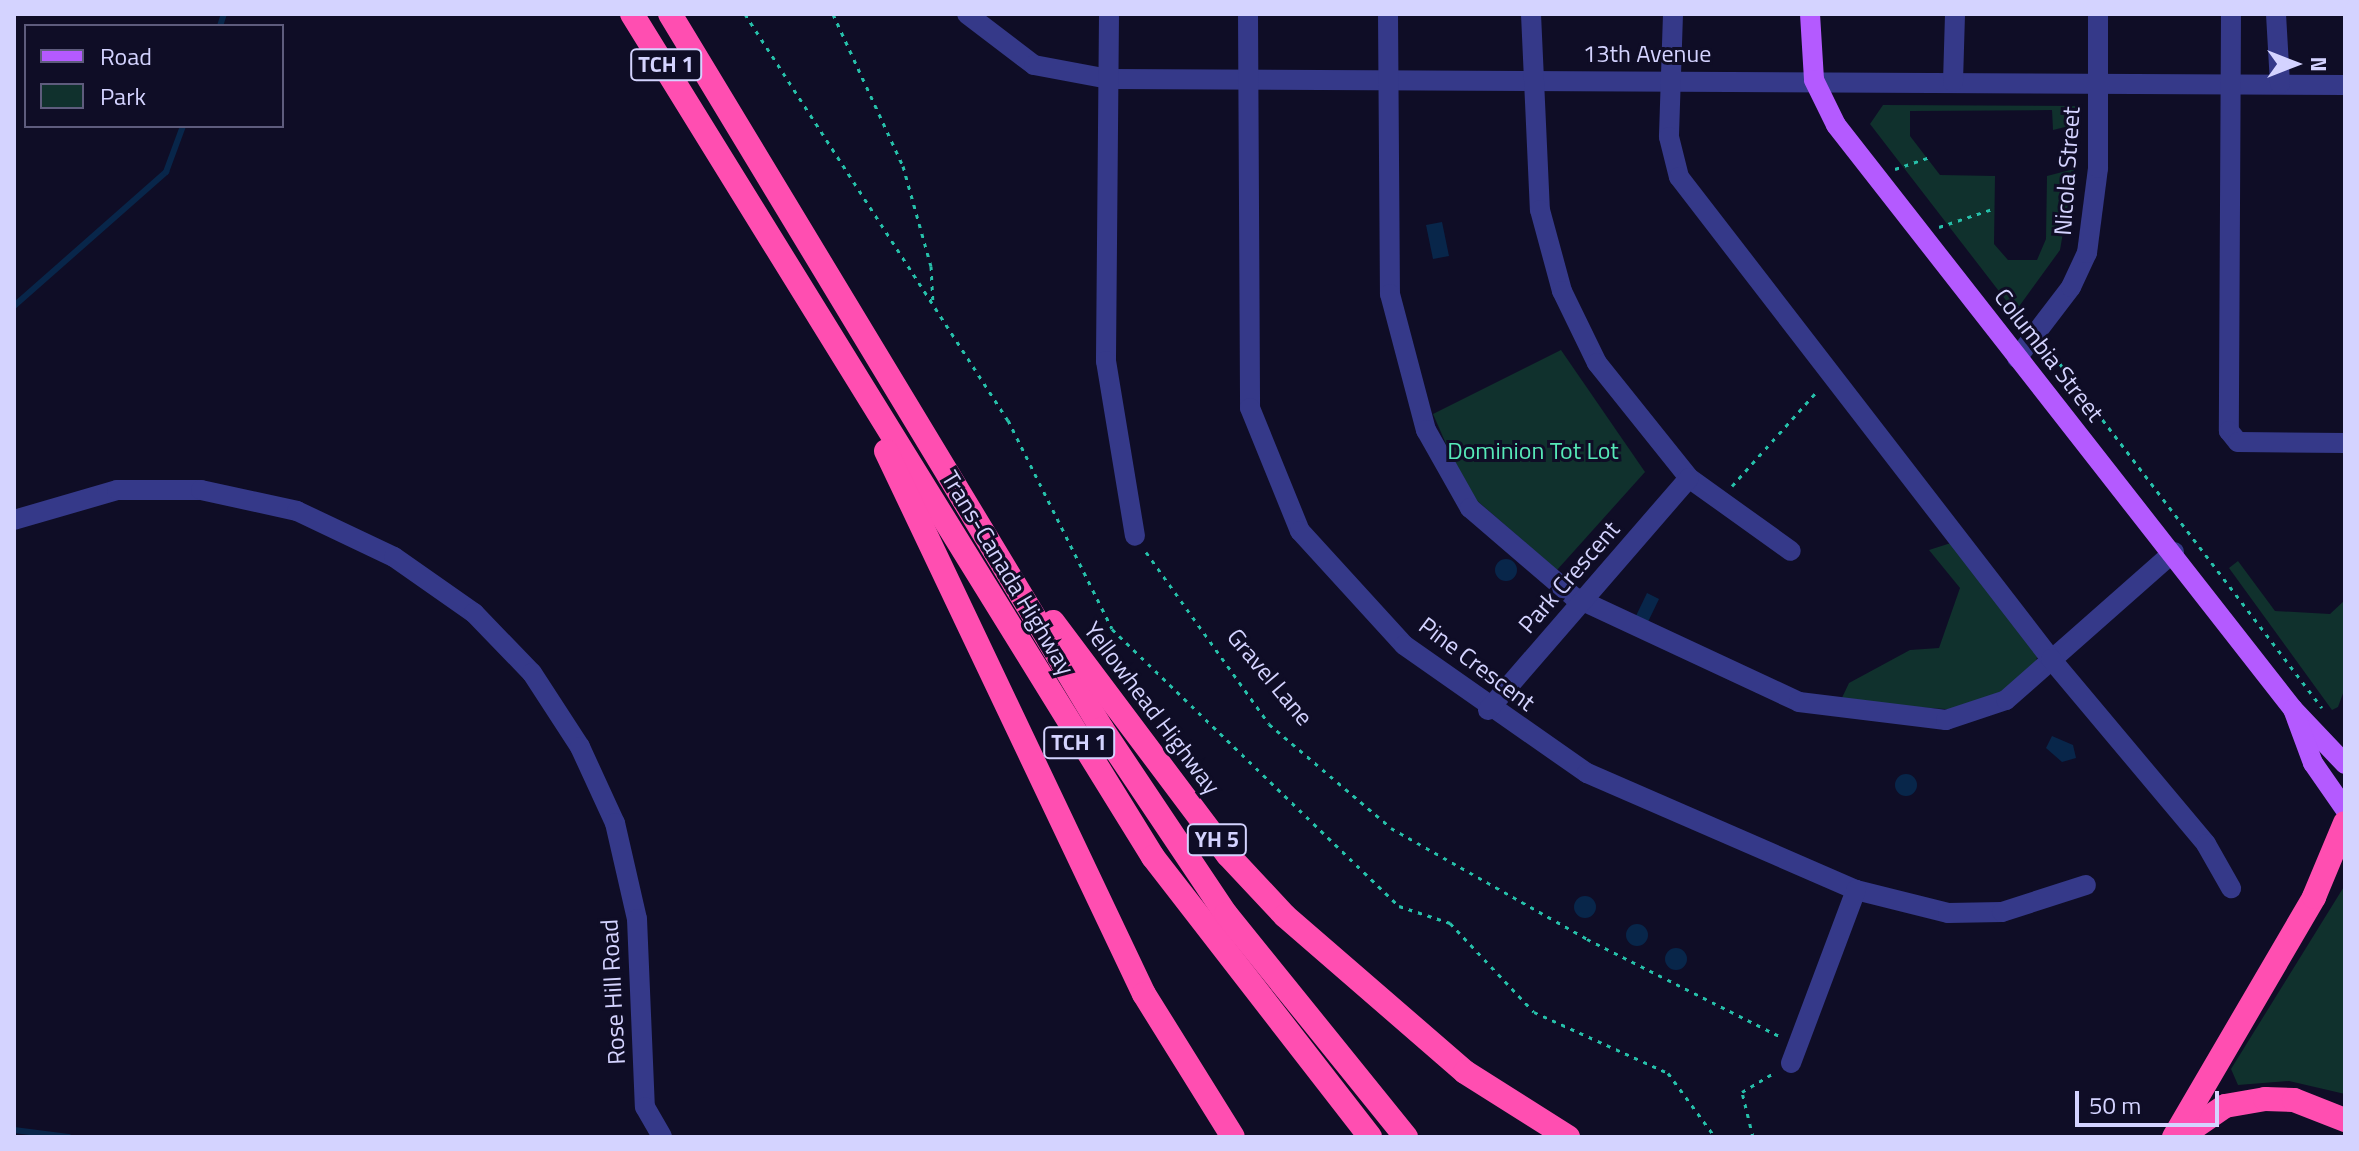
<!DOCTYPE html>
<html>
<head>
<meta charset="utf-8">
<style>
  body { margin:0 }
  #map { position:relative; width:2359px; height:1151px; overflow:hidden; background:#0f0d26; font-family:"Titillium Web",sans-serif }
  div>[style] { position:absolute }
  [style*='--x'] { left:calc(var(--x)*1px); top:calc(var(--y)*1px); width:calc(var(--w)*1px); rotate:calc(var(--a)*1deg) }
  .green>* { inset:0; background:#10312d }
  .water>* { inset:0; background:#08264a }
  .round { border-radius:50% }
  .stream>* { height:6px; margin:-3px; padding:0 3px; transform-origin:3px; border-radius:3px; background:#08264a }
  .path>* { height:3px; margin-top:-1.5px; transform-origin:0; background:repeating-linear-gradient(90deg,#26c0aa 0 4px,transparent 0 10px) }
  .minor>* { height:20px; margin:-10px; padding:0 10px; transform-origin:10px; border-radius:10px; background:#353989 }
  .major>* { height:20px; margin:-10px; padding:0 10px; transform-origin:10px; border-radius:10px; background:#b45aff }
  .highway>* { height:24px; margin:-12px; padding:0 12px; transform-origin:12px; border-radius:12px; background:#ff4eb1 }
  span { translate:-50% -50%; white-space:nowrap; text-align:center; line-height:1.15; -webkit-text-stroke:6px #0f0d26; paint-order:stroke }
  .shield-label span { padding:2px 6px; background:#0f0d26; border:2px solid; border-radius:6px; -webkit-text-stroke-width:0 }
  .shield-label { font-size:22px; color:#d4d3ff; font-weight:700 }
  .street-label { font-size:24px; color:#d4d3ff }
  .park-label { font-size:24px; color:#56e8b7 }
  .frame { position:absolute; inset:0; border:16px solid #d4d3ff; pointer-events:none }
  .legend { position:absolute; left:24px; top:24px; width:260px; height:104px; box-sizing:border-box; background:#0f0d26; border:2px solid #5e5c7d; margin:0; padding:10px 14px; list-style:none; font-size:24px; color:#d4d3ff }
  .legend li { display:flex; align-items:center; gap:16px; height:40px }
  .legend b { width:40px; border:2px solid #5e5c7d }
  .north { position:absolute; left:2255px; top:24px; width:80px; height:80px; -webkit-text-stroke:6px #0f0d26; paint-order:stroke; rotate:90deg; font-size:22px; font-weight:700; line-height:32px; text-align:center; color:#d4d3ff }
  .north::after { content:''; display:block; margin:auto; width:28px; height:36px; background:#d4d3ff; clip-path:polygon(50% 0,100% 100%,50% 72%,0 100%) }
  .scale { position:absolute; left:2075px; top:1091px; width:144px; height:36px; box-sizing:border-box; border:4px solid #d4d3ff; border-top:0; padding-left:10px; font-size:24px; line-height:28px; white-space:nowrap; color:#d4d3ff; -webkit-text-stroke:6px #0f0d26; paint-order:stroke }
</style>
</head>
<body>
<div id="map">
  <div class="green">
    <i style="clip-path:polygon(1883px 105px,2079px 106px,2073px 125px,2053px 130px,2052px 110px,1910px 111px,1910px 136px,1940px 175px,1995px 176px,1994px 244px,2008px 260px,2037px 260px,2046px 239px,2047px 176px,2074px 169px,2060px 250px,2015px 312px,1870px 124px)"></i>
    <i style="clip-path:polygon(1561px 350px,1645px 472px,1557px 570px,1467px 492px,1433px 414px)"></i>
    <i style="clip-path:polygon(1954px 542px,2038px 653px,2034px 670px,2001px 696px,1960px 710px,1840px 702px,1849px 683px,1910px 650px,1939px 648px,1960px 588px,1929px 550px)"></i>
    <i style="clip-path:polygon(2238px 561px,2275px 611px,2330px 614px,2345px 600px,2345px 688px,2338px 707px,2332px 710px,2229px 568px)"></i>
    <i style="clip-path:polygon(2345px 885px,2345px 1094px,2289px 1081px,2238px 1085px,2231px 1069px)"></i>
  </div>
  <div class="water">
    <i style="clip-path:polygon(1442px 222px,1449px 256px,1433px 259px,1426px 225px)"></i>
    <i class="round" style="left:1495px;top:559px;width:22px;height:22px"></i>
    <i style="clip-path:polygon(1647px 593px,1659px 599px,1646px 626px,1634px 620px)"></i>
    <i style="clip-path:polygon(2052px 736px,2073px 745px,2076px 758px,2062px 762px,2046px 748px)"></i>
    <i class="round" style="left:1895px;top:774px;width:22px;height:22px"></i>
    <i class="round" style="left:1574px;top:896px;width:22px;height:22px"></i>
    <i class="round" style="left:1626px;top:924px;width:22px;height:22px"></i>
    <i class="round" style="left:1665px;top:948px;width:22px;height:22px"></i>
  </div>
  <div class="stream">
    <i style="--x:220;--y:26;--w:13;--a:-72"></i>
    <i style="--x:14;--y:306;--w:203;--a:-41.4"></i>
    <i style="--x:166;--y:172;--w:49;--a:-69.7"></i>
    <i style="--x:14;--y:1130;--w:55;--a:7.3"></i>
  </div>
  <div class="path">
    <i style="--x:745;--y:14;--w:484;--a:57.1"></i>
    <i style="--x:1008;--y:420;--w:233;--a:63.5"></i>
    <i style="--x:1112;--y:629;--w:399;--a:44"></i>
    <i style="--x:1399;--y:906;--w:54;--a:18.4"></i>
    <i style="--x:1450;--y:923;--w:122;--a:46.7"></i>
    <i style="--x:1534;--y:1012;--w:147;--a:24.5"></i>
    <i style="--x:1668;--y:1073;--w:79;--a:53.7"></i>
    <i style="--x:833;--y:14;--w:167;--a:65.3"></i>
    <i style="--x:903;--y:166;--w:104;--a:74.4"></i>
    <i style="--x:931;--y:266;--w:36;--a:87"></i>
    <i style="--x:1895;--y:169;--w:39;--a:-19"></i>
    <i style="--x:1939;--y:227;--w:59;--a:-18.7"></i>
    <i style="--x:2017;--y:307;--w:12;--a:55"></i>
    <i style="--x:2048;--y:348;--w:452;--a:52.7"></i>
    <i style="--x:1732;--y:486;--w:129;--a:-48.1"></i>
    <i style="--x:1146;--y:552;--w:211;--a:54.4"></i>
    <i style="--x:1269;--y:724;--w:160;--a:40.4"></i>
    <i style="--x:1391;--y:828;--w:225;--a:29.5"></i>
    <i style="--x:1587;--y:939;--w:215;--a:26.8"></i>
    <i style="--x:1753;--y:1137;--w:46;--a:-103.7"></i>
    <i style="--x:1742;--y:1092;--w:37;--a:-31"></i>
  </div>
  <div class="minor">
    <i style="--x:967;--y:14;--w:84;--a:37.3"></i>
    <i style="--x:1034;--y:65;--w:76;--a:10.6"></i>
    <i style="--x:1109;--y:79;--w:1236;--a:0.28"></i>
    <i style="--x:1109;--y:14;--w:347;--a:90.5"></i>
    <i style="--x:1106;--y:361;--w:177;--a:80.6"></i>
    <i style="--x:1248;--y:14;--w:394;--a:89.7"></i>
    <i style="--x:1250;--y:408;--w:133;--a:67.9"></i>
    <i style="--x:1300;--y:531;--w:154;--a:47.6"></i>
    <i style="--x:1404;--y:645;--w:223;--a:35"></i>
    <i style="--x:1587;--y:773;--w:293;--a:23.5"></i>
    <i style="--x:1856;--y:890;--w:95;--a:14"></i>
    <i style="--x:1948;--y:913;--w:54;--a:-1.1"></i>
    <i style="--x:2002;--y:912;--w:88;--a:-17.8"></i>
    <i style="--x:1388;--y:14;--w:280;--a:89.6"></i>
    <i style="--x:1390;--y:294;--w:141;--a:75.2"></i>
    <i style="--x:1426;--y:430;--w:90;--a:60.6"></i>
    <i style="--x:1470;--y:508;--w:137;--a:40.6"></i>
    <i style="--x:1574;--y:597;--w:248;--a:25"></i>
    <i style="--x:1799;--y:702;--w:148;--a:7"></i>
    <i style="--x:1946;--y:720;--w:63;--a:-18.4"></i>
    <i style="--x:2006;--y:700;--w:224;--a:-41.4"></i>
    <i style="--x:1531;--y:14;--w:196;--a:87.4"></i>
    <i style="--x:1540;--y:210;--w:84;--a:74.8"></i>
    <i style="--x:1562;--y:291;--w:80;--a:64.1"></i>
    <i style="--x:1597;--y:363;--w:147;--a:51.3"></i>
    <i style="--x:1689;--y:478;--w:125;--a:35.6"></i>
    <i style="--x:1673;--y:14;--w:123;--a:91.9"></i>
    <i style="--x:1669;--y:137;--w:41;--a:76"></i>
    <i style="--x:1679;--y:177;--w:609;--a:52.34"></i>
    <i style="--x:2051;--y:659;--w:241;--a:50"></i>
    <i style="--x:2206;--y:844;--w:51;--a:60.4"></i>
    <i style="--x:2231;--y:14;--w:417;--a:90.3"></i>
    <i style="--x:2229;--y:431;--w:14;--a:51"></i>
    <i style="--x:2238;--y:442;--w:107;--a:0.5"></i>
    <i style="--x:2276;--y:14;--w:70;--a:86.7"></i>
    <i style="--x:1953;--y:82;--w:68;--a:-88.3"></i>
    <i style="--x:2017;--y:358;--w:89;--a:-52.7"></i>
    <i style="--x:2071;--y:287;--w:38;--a:-65"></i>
    <i style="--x:2087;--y:253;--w:86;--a:-82.6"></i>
    <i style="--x:2098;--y:168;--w:154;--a:-90"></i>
    <i style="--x:14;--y:520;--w:107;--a:-16.2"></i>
    <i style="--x:117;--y:490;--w:84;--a:0"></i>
    <i style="--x:201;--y:490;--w:98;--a:12.3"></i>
    <i style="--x:297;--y:511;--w:107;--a:25.4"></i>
    <i style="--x:394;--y:557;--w:98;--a:35"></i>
    <i style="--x:474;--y:613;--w:83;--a:46"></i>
    <i style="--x:532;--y:673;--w:88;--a:57"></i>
    <i style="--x:580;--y:747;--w:84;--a:65.3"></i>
    <i style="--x:615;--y:823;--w:98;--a:77.1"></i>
    <i style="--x:637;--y:919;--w:188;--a:87.6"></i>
    <i style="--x:645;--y:1107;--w:34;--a:60"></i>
    <i style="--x:1488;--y:710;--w:307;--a:-49.1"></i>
    <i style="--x:1791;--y:1063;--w:185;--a:-69.4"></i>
  </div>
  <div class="major">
    <i style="--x:1810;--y:14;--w:66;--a:86.5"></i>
    <i style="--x:1814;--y:80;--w:50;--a:63.9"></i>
    <i style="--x:1836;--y:125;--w:742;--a:51.96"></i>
    <i style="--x:2293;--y:709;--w:76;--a:46.6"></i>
    <i style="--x:2293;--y:709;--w:58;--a:69.7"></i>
    <i style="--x:2313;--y:763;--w:56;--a:55.2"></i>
  </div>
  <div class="highway">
    <i style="--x:632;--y:14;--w:991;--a:58.28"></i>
    <i style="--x:1153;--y:857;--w:354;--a:52.2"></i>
    <i style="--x:670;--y:14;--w:835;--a:58.86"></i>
    <i style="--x:1102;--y:729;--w:223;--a:56.2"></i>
    <i style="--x:1226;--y:914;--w:287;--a:51.1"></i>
    <i style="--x:886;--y:451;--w:601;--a:64.59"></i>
    <i style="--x:1144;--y:994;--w:168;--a:58.1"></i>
    <i style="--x:1053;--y:622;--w:291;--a:53.1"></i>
    <i style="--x:1228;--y:855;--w:83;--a:46.9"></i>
    <i style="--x:1285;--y:916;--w:238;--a:40.9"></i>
    <i style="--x:1465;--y:1072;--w:122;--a:32.3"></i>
    <i style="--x:2183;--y:1135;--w:51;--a:-34.6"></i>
    <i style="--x:2225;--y:1106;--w:41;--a:-9.9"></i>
    <i style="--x:2265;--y:1099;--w:29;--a:2"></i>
    <i style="--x:2294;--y:1100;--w:55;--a:21.4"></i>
    <i style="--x:2174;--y:1137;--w:278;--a:-59.7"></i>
    <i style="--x:2314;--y:897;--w:80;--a:-67.3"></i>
  </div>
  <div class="shield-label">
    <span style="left:666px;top:65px">TCH 1</span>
    <span style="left:1079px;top:743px">TCH 1</span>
    <span style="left:1217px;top:840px">YH 5</span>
  </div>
  <div class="street-label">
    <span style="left:1647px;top:54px">13th Avenue</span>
    <span style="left:2067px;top:171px;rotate:-86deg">Nicola Street</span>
    <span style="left:2049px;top:355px;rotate:52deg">Columbia Street</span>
    <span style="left:1008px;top:573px;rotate:59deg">Trans-Canada Highway</span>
    <span style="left:1569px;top:577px;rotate:-49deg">Park Crescent</span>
    <span style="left:1477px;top:664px;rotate:37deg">Pine Crescent</span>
    <span style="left:1270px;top:677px;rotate:50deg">Gravel Lane</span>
    <span style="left:1152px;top:708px;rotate:53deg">Yellowhead Highway</span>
    <span style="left:613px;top:992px;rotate:-93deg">Rose Hill Road</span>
  </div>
  <div class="park-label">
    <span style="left:1533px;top:451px">Dominion Tot Lot</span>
  </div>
  <div class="frame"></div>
  <ul class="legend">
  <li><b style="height:10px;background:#b45aff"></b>Road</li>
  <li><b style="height:22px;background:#10312d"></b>Park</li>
  </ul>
  <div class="north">N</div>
  <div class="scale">50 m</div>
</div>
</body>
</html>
